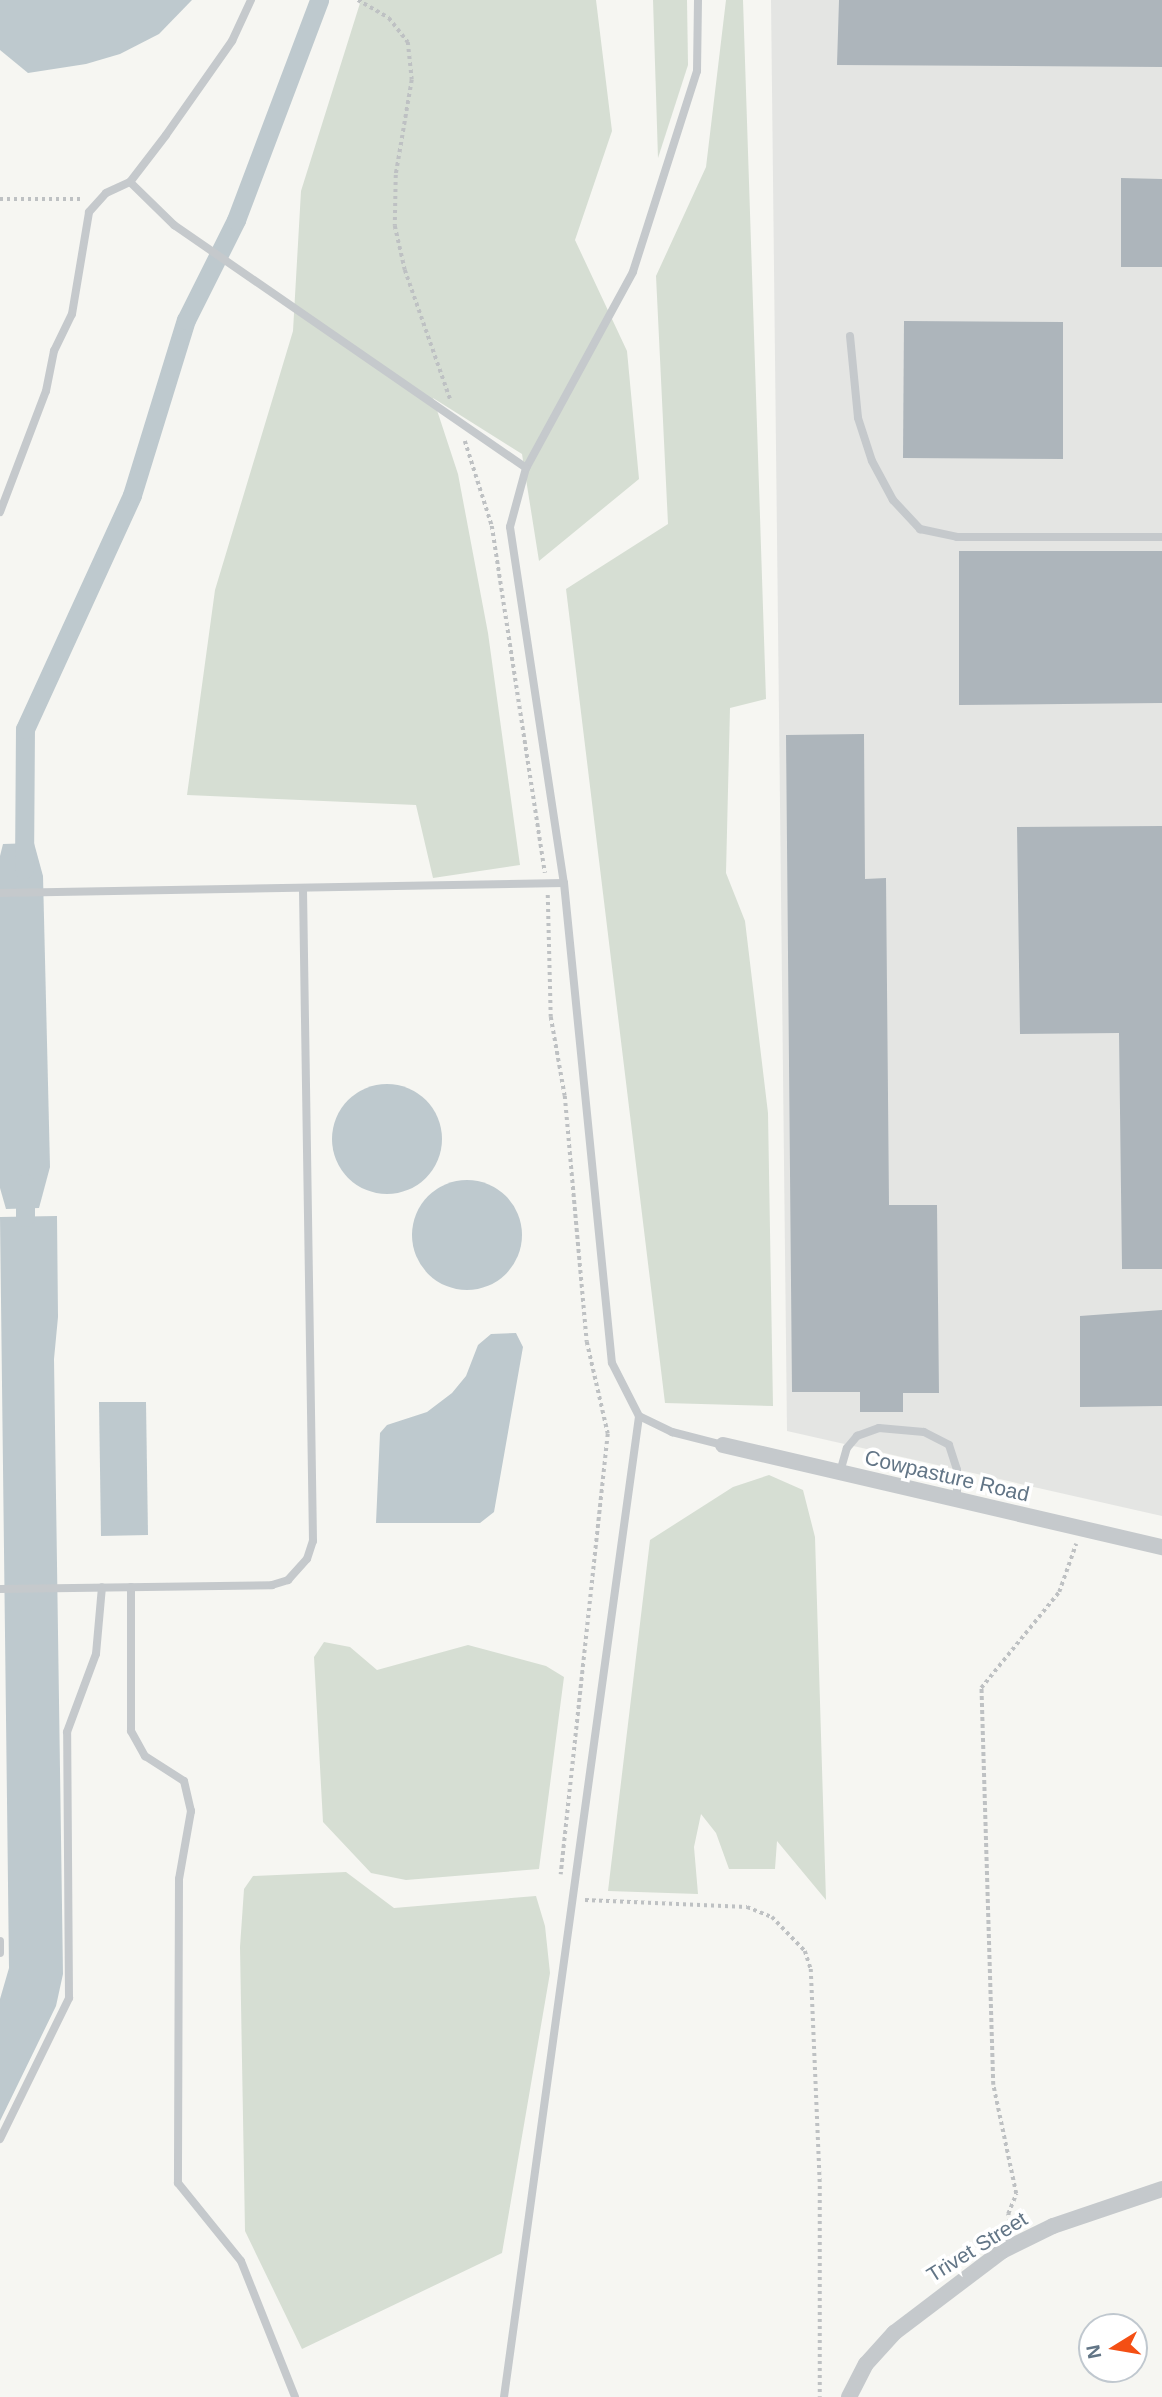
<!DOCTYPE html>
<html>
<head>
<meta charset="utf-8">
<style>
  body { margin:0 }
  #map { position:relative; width:1162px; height:2397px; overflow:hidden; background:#f6f6f2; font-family:Helvetica,sans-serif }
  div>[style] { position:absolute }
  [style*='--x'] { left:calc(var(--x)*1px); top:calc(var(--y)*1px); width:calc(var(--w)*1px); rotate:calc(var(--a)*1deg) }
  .built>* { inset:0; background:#e4e5e3 }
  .green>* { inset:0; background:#d6ded3 }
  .water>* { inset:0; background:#bec9ce }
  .round { border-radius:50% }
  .canal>* { height:19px; margin:-9.5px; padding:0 9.5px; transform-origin:9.5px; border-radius:9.5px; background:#bec9ce }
  .building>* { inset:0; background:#adb5bb }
  .path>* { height:3.5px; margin-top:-1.75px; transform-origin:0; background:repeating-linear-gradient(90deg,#bec1c3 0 3.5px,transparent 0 7px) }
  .service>* { height:8px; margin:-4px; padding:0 4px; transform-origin:4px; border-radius:4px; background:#c5c9cc }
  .minor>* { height:16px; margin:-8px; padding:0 8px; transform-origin:8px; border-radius:8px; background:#c5c9cc }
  span { translate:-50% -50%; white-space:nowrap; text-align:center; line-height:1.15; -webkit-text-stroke:7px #fff; paint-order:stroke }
  .street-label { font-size:21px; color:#627586 }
  .north { position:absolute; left:1078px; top:2313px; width:70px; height:70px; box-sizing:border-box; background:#fff; border:2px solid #c0c8cf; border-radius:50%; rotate:259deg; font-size:19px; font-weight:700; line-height:28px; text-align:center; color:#627586 }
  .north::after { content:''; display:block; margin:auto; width:24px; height:32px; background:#f44f14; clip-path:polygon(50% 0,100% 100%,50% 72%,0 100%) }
</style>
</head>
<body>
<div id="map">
  <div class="built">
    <i style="clip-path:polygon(771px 0,1162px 0,1162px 1516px,787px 1431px)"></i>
  </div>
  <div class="green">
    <i style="clip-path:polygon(361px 0,596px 0,612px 131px,575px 240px,627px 351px,639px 479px,539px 561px,522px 454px,433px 398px,458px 474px,488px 633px,520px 865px,433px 878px,416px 805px,187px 795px,215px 590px,293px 331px,301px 191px)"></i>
    <i style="clip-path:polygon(653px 0,687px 0,688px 65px,658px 158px)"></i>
    <i style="clip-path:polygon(726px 0,743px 0,766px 699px,730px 708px,726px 873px,745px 921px,768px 1113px,773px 1406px,665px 1403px,566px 589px,668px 524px,656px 276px,706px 167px)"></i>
    <i style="clip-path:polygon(769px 1475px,803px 1490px,815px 1537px,826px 1900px,777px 1841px,775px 1869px,729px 1869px,716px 1833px,701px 1814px,694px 1847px,698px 1894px,608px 1891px,650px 1540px,733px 1487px)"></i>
    <i style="clip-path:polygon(324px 1642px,350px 1647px,377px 1670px,468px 1645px,546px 1666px,564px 1677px,539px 1869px,406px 1880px,371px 1873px,323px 1822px,314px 1657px)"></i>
    <i style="clip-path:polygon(346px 1872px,394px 1908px,536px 1896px,545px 1926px,550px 1973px,502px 2253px,302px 2349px,245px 2231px,240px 1947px,244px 1889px,253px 1876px)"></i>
  </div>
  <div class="water">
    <i style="clip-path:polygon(0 0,192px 0,159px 34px,120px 54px,86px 64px,28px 73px,0 50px)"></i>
    <i style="clip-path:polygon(34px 843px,43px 876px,50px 1167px,39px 1208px,6px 1209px,0 1188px,0 856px,3px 844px)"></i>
    <i class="round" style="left:332px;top:1084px;width:110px;height:110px"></i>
    <i class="round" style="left:412px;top:1180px;width:110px;height:110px"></i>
    <i style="clip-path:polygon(57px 1216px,58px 1317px,54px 1359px,63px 1974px,56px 2006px,0 2121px,0 1999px,9px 1968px,0 1217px)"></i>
    <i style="clip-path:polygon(516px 1333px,523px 1347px,494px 1512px,480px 1523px,376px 1523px,380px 1433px,387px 1425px,427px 1412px,452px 1393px,466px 1376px,478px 1345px,491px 1334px)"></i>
    <i style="clip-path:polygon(99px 1402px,146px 1402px,148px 1535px,101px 1536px)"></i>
  </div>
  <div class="canal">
    <i style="--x:24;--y:869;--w:140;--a:-89.6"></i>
    <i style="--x:25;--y:729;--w:257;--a:-65.4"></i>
    <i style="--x:132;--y:495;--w:183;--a:-72.9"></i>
    <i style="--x:186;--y:320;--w:112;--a:-63.4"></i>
    <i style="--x:236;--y:220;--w:235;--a:-69.3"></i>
    <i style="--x:25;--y:1183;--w:34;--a:90"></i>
  </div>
  <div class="building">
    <i style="clip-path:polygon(839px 0,1162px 0,1162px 67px,837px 65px)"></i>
    <i style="clip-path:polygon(1121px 178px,1162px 179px,1162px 267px,1121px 267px)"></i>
    <i style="clip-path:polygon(904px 321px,1063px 322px,1063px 459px,903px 458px)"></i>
    <i style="clip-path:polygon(959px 551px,1162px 551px,1162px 703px,959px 705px)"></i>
    <i style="clip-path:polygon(864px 734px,865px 879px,886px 878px,889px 1205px,937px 1205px,939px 1393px,903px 1393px,903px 1412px,860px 1412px,860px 1392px,792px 1392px,786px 735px)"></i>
    <i style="clip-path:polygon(1162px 826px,1162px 1269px,1122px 1269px,1119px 1033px,1020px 1034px,1017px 827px)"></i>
    <i style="clip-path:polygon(1162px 1310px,1162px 1406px,1080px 1407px,1080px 1316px)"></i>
  </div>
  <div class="path">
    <i style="--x:358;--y:0;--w:36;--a:30"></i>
    <i style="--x:389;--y:18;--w:31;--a:52"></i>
    <i style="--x:408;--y:42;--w:38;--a:84"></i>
    <i style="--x:412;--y:80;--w:96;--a:99.6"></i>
    <i style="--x:396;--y:175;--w:51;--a:91.1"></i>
    <i style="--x:395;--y:226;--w:45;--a:77.2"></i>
    <i style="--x:405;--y:270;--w:139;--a:70.7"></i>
    <i style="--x:0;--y:199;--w:84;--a:0"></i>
    <i style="--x:465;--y:441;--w:89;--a:72.4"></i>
    <i style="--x:492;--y:526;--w:351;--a:81.3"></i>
    <i style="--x:548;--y:895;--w:122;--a:88.6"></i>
    <i style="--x:551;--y:1017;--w:80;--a:80"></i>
    <i style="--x:565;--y:1096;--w:247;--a:84.9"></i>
    <i style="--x:587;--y:1342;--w:94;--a:77.1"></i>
    <i style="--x:608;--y:1434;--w:443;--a:96.1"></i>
    <i style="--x:585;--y:1900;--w:162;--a:2.5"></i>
    <i style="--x:747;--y:1907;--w:27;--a:22"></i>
    <i style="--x:772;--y:1917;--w:47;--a:45.9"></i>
    <i style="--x:805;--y:1951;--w:19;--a:72"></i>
    <i style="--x:811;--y:1969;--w:217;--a:87.6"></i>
    <i style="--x:820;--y:2186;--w:211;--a:90"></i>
    <i style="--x:1012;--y:2229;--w:16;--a:-105"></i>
    <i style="--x:1008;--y:2214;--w:22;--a:-68"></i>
    <i style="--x:1016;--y:2194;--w:111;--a:-101.9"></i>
    <i style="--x:993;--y:2085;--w:397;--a:-91.7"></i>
    <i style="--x:981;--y:1688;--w:124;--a:-50.9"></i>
    <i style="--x:1059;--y:1592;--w:51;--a:-70.5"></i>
  </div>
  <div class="service">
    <i style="--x:698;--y:0;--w:71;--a:90.8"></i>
    <i style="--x:697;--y:71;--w:211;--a:107.7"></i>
    <i style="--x:633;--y:272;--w:223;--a:118.6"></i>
    <i style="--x:526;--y:468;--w:61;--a:105.2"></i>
    <i style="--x:510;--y:527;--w:360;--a:81.4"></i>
    <i style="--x:564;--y:883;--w:482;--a:84.3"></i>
    <i style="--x:612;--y:1363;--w:59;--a:63"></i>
    <i style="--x:639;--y:1416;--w:37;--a:26"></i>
    <i style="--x:672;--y:1432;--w:53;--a:14.3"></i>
    <i style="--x:130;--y:182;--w:62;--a:44.3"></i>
    <i style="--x:174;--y:225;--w:428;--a:34.6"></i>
    <i style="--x:850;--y:336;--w:82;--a:84.4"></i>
    <i style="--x:858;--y:418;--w:45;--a:72"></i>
    <i style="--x:872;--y:461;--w:44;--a:61.7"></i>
    <i style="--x:893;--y:500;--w:40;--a:47"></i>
    <i style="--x:920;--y:529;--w:38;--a:12"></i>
    <i style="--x:957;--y:537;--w:205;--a:0"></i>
    <i style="--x:0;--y:512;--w:129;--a:-69.2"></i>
    <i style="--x:46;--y:391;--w:41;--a:-78.7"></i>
    <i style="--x:54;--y:351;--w:41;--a:-64.1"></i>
    <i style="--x:72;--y:314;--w:103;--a:-80.5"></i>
    <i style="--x:89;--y:212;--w:25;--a:-48"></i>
    <i style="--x:106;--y:193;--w:26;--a:-25"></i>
    <i style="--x:130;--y:182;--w:59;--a:-52.5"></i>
    <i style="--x:166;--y:135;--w:115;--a:-54.9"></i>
    <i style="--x:232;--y:41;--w:45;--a:-65.1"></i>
    <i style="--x:0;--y:893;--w:564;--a:-1.02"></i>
    <i style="--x:840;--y:1472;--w:25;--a:-74"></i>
    <i style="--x:847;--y:1448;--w:16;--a:-50"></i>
    <i style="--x:857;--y:1436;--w:23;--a:-20"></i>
    <i style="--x:879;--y:1428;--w:45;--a:5.1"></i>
    <i style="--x:924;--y:1432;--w:28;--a:27"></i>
    <i style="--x:949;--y:1445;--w:26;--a:72"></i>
    <i style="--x:957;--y:1470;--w:29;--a:90"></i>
    <i style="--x:131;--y:1587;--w:144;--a:90"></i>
    <i style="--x:131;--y:1731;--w:29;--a:61"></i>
    <i style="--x:145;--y:1756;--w:46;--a:32.7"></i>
    <i style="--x:184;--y:1781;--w:31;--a:77"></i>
    <i style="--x:191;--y:1811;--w:69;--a:100"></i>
    <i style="--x:179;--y:1879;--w:304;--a:90.2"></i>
    <i style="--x:178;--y:2183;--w:100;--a:51.1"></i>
    <i style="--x:241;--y:2261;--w:146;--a:68.3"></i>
    <i style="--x:0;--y:1589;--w:272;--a:-0.8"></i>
    <i style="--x:272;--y:1585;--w:17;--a:-17"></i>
    <i style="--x:288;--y:1580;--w:28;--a:-48"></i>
    <i style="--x:307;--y:1559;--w:19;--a:-72"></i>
    <i style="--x:313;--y:1541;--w:651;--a:-90.88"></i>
    <i style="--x:0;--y:1941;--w:12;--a:90"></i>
    <i style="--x:0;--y:2139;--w:157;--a:-63.9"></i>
    <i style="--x:69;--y:1998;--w:266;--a:-90.4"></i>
    <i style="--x:67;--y:1732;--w:83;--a:-69.6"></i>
    <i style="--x:96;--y:1654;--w:67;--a:-84.9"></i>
    <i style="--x:504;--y:2397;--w:990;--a:-82.16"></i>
  </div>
  <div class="minor">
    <i style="--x:723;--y:1445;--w:451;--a:13.1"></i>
    <i style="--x:849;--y:2397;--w:37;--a:-63"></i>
    <i style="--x:866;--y:2364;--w:42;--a:-47.9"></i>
    <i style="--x:894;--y:2333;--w:136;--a:-37.2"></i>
    <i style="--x:1002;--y:2251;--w:57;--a:-26.1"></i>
    <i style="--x:1053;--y:2226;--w:115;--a:-18.7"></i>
  </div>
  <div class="street-label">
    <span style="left:947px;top:1476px;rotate:13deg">Cowpasture Road</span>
    <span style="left:977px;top:2247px;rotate:-32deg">Trivet Street</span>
  </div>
  <div class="north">N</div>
</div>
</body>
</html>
